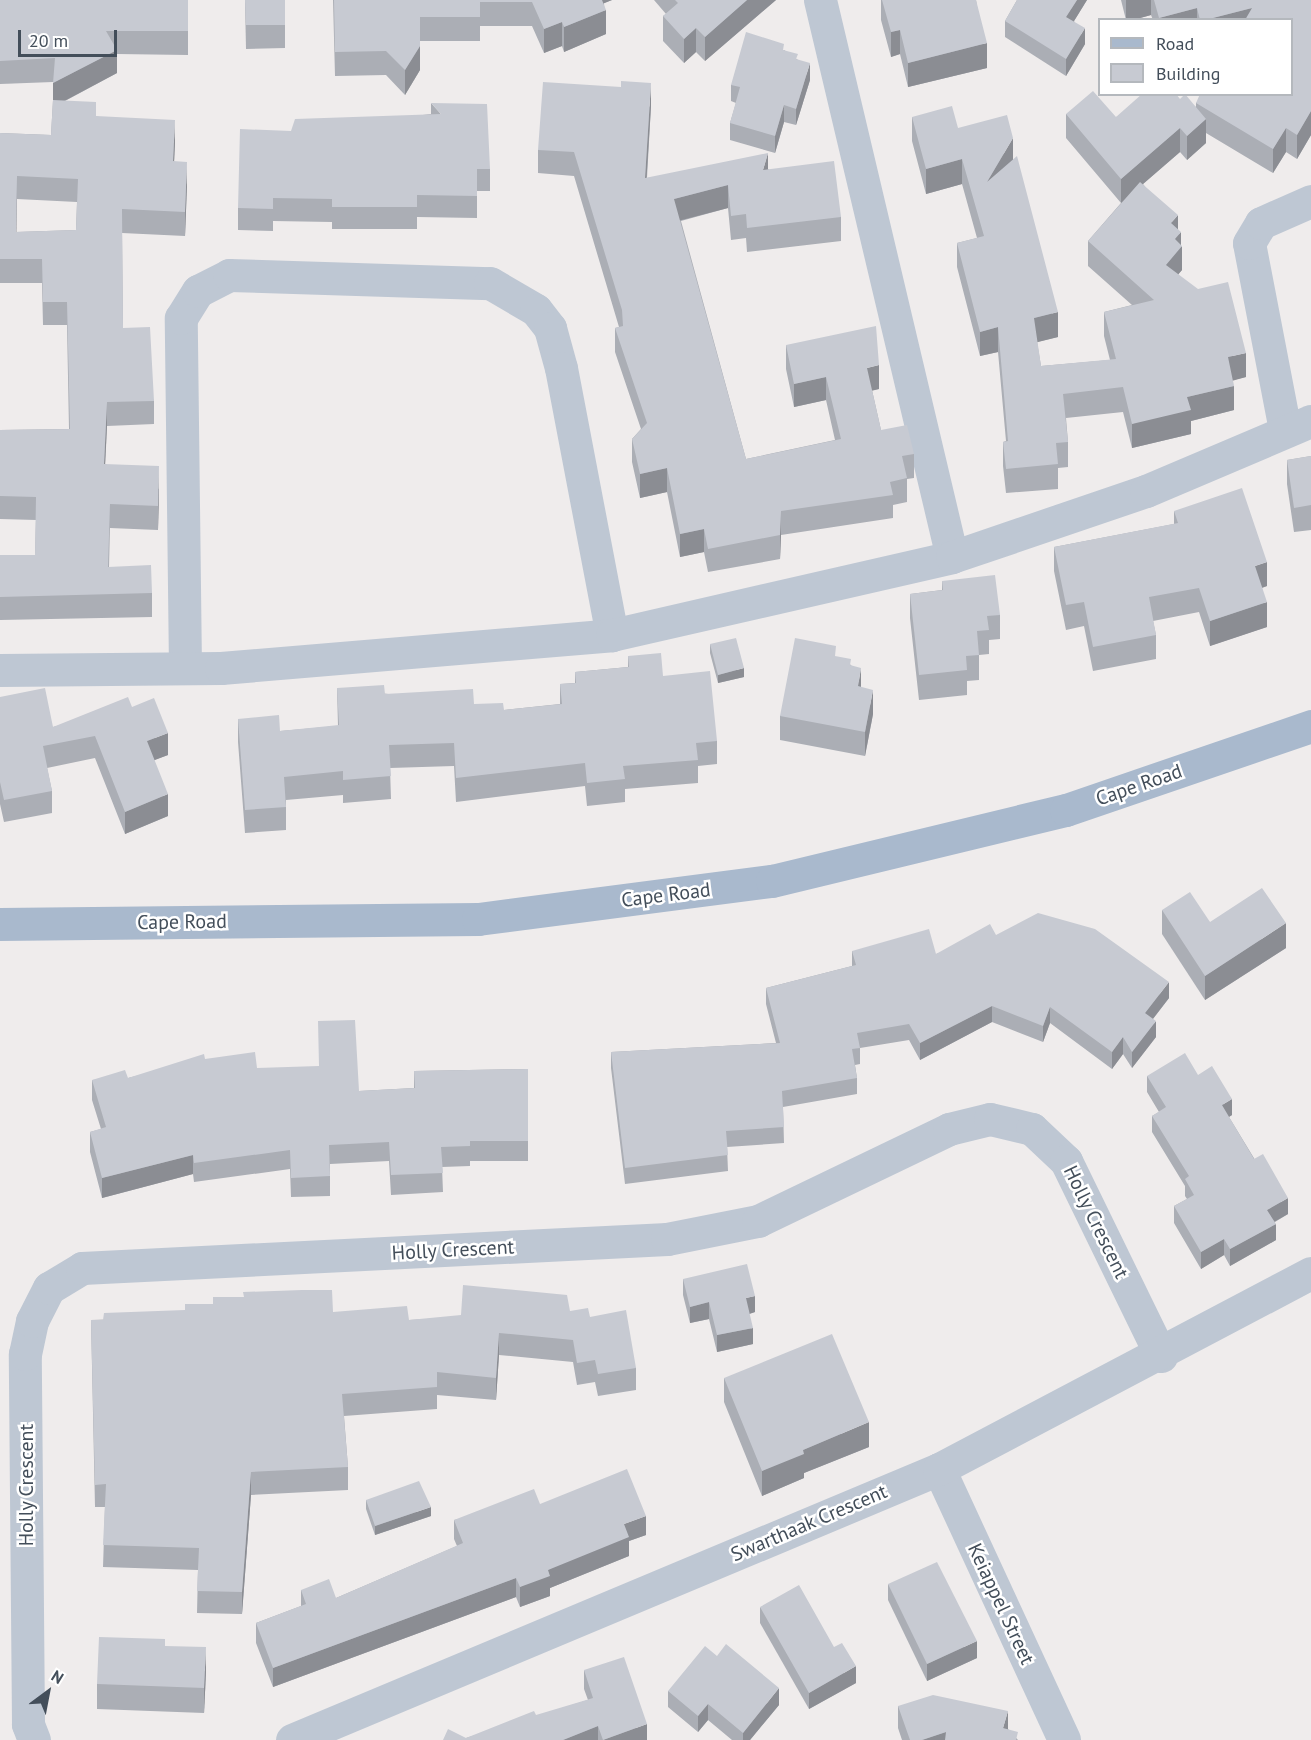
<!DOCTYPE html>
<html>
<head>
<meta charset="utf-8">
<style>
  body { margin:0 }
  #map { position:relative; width:1311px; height:1740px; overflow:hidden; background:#efecec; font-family:"PT Sans",sans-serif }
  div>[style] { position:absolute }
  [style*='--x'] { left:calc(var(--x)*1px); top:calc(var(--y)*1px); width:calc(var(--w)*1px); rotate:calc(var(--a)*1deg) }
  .street>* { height:33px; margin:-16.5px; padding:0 16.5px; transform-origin:16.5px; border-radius:16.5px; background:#bec7d3 }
  .primary>* { height:33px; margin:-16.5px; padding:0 16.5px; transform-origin:16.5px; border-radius:16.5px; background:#a9b9cd }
  .wall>* { inset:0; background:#abaeb5 }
  .shaded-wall>* { inset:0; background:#8b8d93 }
  .building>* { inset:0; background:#c7cad2 }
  span { translate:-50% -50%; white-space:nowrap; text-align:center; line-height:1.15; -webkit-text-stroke:5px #fff; paint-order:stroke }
  .street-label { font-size:20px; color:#434e5a }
  .legend { position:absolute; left:1098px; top:18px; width:195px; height:78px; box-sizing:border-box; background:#fff; border:2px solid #b4b8bd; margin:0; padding:8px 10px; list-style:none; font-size:18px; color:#434e5a }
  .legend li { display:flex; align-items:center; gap:12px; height:30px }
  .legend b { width:30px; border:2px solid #b4b8bd }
  .north { position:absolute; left:18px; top:1662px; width:60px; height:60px; -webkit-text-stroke:4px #fff; paint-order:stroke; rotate:32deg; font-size:16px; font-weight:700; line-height:24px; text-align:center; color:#434e5a }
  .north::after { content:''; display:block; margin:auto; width:21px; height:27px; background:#434e5a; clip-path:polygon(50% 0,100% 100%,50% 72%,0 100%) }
  .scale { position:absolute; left:18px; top:30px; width:99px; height:27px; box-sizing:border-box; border:3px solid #434e5a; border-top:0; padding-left:8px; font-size:18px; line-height:21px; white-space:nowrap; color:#434e5a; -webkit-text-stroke:4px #fff; paint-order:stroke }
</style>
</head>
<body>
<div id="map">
  <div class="street">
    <i style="--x:820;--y:0;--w:572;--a:76.67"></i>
    <i style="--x:1285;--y:430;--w:190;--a:-100.9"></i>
    <i style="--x:1249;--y:243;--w:23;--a:-59"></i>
    <i style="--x:1261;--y:223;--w:55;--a:-23.7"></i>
    <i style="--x:185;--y:668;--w:350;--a:-90.7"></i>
    <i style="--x:181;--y:318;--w:32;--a:-58"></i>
    <i style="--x:198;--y:291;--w:35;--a:-27"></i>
    <i style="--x:229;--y:275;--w:261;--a:1.8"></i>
    <i style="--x:490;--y:283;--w:53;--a:30.4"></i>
    <i style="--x:536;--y:310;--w:23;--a:52"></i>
    <i style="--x:550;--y:328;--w:41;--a:74.6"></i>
    <i style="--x:561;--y:368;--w:272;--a:79.2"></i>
    <i style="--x:0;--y:670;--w:221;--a:-0.5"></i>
    <i style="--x:221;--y:668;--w:392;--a:-4.8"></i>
    <i style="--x:612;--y:635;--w:349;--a:-12.9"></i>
    <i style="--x:952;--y:557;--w:205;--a:-18.8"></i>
    <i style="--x:1146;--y:491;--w:179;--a:-23"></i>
    <i style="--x:939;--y:1469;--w:298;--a:65.2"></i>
    <i style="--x:34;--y:1740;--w:17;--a:-111"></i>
    <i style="--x:28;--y:1724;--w:370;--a:-90.5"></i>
    <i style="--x:25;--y:1354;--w:34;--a:-78"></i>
    <i style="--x:32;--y:1321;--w:37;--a:-63"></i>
    <i style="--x:49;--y:1288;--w:39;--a:-31"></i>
    <i style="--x:82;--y:1268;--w:586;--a:-2.84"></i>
    <i style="--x:667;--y:1239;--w:93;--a:-11.2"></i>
    <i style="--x:758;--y:1221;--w:212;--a:-25.7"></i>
    <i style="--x:949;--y:1129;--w:42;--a:-13.7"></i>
    <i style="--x:990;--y:1119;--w:43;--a:13.4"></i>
    <i style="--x:1032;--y:1129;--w:47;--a:43.3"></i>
    <i style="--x:1066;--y:1161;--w:217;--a:64"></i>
    <i style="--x:292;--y:1740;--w:701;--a:-22.73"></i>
    <i style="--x:939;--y:1469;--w:420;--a:-27.8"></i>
  </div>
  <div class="primary">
    <i style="--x:0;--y:924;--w:478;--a:-0.6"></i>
    <i style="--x:478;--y:919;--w:296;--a:-7.4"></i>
    <i style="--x:772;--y:881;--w:302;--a:-13.6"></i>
    <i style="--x:1066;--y:810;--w:259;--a:-18.9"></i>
  </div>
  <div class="wall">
    <i style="clip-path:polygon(evenodd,0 0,188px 0,188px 55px,117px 54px,117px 73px,65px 101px,96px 116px,175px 143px,174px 161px,187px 185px,185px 236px,122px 233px,123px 328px,154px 401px,154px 424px,107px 426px,105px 464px,159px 489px,158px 530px,110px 528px,109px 567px,152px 593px,152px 617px,0 620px,0 555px,35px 555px,36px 520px,0 519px,0 430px,69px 429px,67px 325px,43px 325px,42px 283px,0 283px,0 133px,51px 135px,53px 100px,53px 82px,0 84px,0 0,17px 199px,77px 202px,76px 230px,16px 232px,17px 199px)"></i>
    <i style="clip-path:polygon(245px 0,285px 0,285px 48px,246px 49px)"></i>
    <i style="clip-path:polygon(333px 0,612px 0,604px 3px,606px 34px,564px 52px,562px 46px,544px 53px,532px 26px,480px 26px,480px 41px,420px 41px,420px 70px,405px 95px,386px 75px,335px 76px)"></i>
    <i style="clip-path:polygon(654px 0,776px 0,705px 61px,696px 52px,684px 63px,663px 41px,663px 16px,666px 14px)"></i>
    <i style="clip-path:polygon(881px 0,976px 0,987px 68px,908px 87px,900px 54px,891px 57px,881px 20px)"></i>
    <i style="clip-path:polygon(1017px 0,1087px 0,1074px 21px,1085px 44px,1066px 76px,1005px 37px,1005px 21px)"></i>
    <i style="clip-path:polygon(1121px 0,1311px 0,1311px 135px,1297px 159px,1286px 152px,1273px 173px,1206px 133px,1206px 143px,1187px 160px,1180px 152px,1143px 184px,1178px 229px,1181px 245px,1182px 270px,1178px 274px,1246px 377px,1233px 380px,1234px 410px,1191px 421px,1191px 434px,1132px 448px,1123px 412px,1066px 418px,1068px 442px,1068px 467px,1058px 468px,1058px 489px,1006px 493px,1003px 466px,1003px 442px,1006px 441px,998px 352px,980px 356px,957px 267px,957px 243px,977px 238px,962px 184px,926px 194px,912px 141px,912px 117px,958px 128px,1013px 159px,1058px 337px,1037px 342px,1041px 366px,1110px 360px,1104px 336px,1104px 312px,1132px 305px,1088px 266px,1088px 241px,1121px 203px,1066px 138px,1066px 114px,1116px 117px,1180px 99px,1196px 107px,1196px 103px,1292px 20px,1153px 20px,1151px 15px,1133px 20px,1126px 20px)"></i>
    <i style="clip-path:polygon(784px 50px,798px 60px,810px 80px,796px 125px,784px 122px,775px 153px,730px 140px,730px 123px,736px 103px,731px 101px,731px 85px)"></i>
    <i style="clip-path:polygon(431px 103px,490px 169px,490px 191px,477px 191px,477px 218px,417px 217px,417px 229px,332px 229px,332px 222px,273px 221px,273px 231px,238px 230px,238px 208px,291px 131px,431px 114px)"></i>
    <i style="clip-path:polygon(651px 106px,647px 178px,768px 169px,841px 217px,841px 241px,747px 252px,746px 238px,731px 240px,728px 208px,681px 221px,746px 459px,835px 440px,826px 400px,794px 407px,786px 369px,786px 345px,879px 389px,872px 390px,881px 430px,914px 454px,914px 478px,907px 479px,907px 502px,893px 505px,893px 518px,781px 535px,780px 559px,708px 572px,704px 552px,680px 557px,667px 492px,640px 498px,632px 462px,632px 439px,641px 429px,615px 352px,615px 328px,619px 327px,574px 176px,538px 173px,538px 150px)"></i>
    <i style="clip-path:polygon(1311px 456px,1311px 530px,1294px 532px,1287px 484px,1287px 460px)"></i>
    <i style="clip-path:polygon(1174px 511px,1267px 586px,1262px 588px,1267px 627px,1210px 646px,1199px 612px,1153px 621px,1156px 635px,1156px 659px,1093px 671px,1084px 626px,1066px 630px,1054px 571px,1054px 547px,1174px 524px)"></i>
    <i style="clip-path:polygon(942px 581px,1000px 615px,1000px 639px,989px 640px,989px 654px,979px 655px,979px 680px,967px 681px,967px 695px,919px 700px,910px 618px,910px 594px,942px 590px)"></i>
    <i style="clip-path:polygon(710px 644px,744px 677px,718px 683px,710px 653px)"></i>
    <i style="clip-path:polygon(628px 656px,663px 676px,717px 741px,717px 764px,698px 766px,698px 783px,625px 789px,625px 802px,587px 806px,585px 786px,456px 802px,454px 766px,390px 768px,391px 799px,343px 803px,343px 795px,286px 800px,286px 830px,245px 833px,238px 742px,238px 719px,280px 731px,338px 726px,337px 688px,474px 704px,504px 710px,560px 704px,560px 684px,575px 683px,575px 672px,628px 667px)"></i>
    <i style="clip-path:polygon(836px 657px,851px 665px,873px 714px,865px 756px,780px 740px,780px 716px)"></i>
    <i style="clip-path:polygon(0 697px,53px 727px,132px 707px,168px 755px,154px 760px,168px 816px,125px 834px,95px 758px,47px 768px,52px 791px,52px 813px,4px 822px,0 804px)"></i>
    <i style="clip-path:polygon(1162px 910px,1210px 922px,1286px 948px,1205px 1000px,1162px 934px)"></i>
    <i style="clip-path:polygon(996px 935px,1169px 998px,1153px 1019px,1156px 1037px,1132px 1068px,1123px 1054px,1112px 1069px,1050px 1023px,1043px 1042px,992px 1022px,920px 1060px,909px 1040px,860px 1048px,860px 1064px,855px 1065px,857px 1078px,857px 1094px,783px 1107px,784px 1143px,727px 1147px,728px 1171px,625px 1184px,611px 1068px,611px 1052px,776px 1043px,766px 1004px,766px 988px,852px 966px,852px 951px,936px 954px)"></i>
    <i style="clip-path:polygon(205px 1059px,257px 1068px,359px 1091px,414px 1088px,414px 1071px,528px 1069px,528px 1161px,470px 1161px,470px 1166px,442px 1167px,443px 1192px,391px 1195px,389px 1161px,330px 1164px,330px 1196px,291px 1197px,290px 1169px,194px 1182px,193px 1174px,102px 1198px,90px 1152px,90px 1132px,101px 1129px,92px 1100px,92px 1080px,128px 1078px)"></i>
    <i style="clip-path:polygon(1198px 1075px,1232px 1115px,1229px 1117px,1288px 1214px,1275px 1222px,1276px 1240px,1230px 1266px,1224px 1255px,1201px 1269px,1174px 1223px,1174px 1206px,1187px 1199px,1185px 1196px,1185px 1186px,1152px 1132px,1152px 1116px,1159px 1112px,1147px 1092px,1147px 1076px)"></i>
    <i style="clip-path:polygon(683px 1279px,755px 1312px,749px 1314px,753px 1344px,717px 1352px,709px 1319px,690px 1323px,683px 1295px)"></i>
    <i style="clip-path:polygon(570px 1311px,590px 1317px,636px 1368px,636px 1390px,598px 1396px,595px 1382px,577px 1385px,573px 1362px,499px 1355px,496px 1400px,437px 1395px,437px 1409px,344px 1416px,348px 1467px,348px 1490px,251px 1495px,242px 1614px,197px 1613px,198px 1570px,103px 1567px,105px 1507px,95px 1507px,91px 1320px,333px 1312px,409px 1320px)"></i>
    <i style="clip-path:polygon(724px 1378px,869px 1447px,804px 1473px,804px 1478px,762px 1496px,724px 1402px)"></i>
    <i style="clip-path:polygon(366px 1500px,431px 1516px,375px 1535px,366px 1509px)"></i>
    <i style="clip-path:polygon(540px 1504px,646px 1535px,629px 1541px,629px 1556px,550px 1588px,550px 1596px,520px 1607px,516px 1597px,273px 1687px,256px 1643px,256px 1623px,301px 1606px,301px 1590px,336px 1598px,457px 1546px,454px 1539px,454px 1520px)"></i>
    <i style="clip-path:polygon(888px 1584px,977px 1658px,927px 1681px,888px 1600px)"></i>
    <i style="clip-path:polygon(760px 1607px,856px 1683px,809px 1709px,760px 1623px)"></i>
    <i style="clip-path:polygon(165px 1646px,206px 1672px,204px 1713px,97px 1709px,97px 1684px)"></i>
    <i style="clip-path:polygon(584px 1670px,647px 1740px,443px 1740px,466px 1738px,588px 1700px,584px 1689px)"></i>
    <i style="clip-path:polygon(668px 1691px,779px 1705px,750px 1740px,732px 1740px,708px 1720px,698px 1732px,668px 1707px)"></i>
    <i style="clip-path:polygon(898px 1706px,1008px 1729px,1018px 1740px,902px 1740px,898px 1728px)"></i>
  </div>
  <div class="shaded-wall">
    <i style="clip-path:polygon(595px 0,612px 0,595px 7px)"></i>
    <i style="clip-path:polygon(747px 0,776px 0,705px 61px,705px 37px)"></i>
    <i style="clip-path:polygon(1077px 0,1087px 0,1066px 34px,1066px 17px)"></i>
    <i style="clip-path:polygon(1126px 0,1151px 0,1151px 15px,1133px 20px,1126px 20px)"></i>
    <i style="clip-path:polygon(1197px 8px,1197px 20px,1159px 20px,1159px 18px)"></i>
    <i style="clip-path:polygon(1252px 8px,1252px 20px,1205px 20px)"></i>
    <i style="clip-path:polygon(606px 10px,606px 34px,564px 52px,564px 27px)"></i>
    <i style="clip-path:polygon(562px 22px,562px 46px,544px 53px,544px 29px)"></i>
    <i style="clip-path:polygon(696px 28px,696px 52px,684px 63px,684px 39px)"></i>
    <i style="clip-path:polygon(1085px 28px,1085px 44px,1066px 76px,1066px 59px)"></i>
    <i style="clip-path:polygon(900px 30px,900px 54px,891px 57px,891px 32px)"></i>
    <i style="clip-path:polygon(987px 43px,987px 68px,908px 87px,908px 63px)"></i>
    <i style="clip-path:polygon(420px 46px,420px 70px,405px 95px,405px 70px)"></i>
    <i style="clip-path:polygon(117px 50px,117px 73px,53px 107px,53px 83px)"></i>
    <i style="clip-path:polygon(810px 63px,810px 80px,796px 125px,796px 109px)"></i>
    <i style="clip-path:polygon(651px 83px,651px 106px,645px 202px,645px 178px)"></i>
    <i style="clip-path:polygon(784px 105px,784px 122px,775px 153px,775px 136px)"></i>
    <i style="clip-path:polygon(1311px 111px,1311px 135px,1297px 159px,1297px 135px)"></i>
    <i style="clip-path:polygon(1206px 119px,1206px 143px,1187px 160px,1187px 136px)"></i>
    <i style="clip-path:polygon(175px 120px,175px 143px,173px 185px,173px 161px)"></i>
    <i style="clip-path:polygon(1180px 128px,1180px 152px,1121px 203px,1121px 179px)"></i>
    <i style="clip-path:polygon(1286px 128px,1286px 152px,1273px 173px,1273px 149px)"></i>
    <i style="clip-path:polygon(1013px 138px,1013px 163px,987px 182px)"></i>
    <i style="clip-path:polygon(768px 153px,768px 177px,763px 170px)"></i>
    <i style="clip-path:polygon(962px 159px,962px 184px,926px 194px,926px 169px)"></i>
    <i style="clip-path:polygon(187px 162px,187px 185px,185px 236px,185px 212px)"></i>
    <i style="clip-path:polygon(17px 176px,17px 199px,16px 256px,16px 232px)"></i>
    <i style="clip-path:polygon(728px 185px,728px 208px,674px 222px,674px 199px)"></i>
    <i style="clip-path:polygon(1178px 215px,1178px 235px,1181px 232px,1181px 247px,1182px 246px,1182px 270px,1166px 289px,1166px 265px,1171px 223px)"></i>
    <i style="clip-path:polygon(1058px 312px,1058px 337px,1034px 343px,1034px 318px)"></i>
    <i style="clip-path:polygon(998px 327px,998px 352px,980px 356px,980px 332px)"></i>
    <i style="clip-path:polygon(1246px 353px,1246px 377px,1228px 382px,1228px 357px)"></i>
    <i style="clip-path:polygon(879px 365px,879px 389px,867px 392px,867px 368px)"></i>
    <i style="clip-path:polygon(826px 377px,826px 400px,794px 407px,794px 384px)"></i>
    <i style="clip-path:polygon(1234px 386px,1234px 410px,1191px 421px,1191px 434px,1132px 448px,1132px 424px,1187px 397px)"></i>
    <i style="clip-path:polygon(107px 402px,107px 426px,104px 488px,104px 464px)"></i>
    <i style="clip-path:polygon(159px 466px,159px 489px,158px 530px,158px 506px)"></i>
    <i style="clip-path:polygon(667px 468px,667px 492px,640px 498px,640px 474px)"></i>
    <i style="clip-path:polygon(781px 511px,781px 535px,780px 559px,780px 535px)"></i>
    <i style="clip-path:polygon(704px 529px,704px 552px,680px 557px,680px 534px)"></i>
    <i style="clip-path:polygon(1267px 562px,1267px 586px,1255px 590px,1255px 566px)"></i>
    <i style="clip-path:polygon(1267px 602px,1267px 627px,1210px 646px,1210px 621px)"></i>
    <i style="clip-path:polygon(744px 668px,744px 677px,718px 683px,718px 675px)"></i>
    <i style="clip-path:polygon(861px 668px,861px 692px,858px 686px)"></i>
    <i style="clip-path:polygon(873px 690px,873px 714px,865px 756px,865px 732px)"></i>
    <i style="clip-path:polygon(168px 733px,168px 755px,147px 763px,147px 741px)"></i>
    <i style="clip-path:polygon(168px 794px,168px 816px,125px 834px,125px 812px)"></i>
    <i style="clip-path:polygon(1286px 923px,1286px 948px,1205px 1000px,1205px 976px)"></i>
    <i style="clip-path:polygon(1169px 982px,1169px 998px,1145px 1029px,1145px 1013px)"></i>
    <i style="clip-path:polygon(992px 1006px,992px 1022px,920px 1060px,920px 1043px)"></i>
    <i style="clip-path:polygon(1050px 1007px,1050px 1023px,1043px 1042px,1043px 1026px)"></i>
    <i style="clip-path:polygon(1156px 1021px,1156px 1037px,1132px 1068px,1132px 1052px)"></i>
    <i style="clip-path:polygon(1123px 1037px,1123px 1054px,1112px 1069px,1112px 1052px)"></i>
    <i style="clip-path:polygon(1232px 1099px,1232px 1115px,1222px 1121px,1222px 1105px)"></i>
    <i style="clip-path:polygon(193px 1155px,193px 1174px,102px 1198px,102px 1178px)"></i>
    <i style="clip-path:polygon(1288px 1198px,1288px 1214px,1267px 1226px,1267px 1210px)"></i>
    <i style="clip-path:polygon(1276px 1224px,1276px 1240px,1230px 1266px,1230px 1249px)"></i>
    <i style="clip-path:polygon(1224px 1239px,1224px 1255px,1201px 1269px,1201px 1252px)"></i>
    <i style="clip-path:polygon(755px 1296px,755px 1312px,746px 1315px,746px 1298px)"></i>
    <i style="clip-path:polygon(709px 1302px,709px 1319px,690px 1323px,690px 1307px)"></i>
    <i style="clip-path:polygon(753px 1328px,753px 1344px,717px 1352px,717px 1335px)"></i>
    <i style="clip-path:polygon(499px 1333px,499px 1355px,496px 1400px,496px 1378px)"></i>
    <i style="clip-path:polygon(869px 1422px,869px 1447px,804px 1473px,804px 1478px,762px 1496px,762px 1471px,803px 1450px)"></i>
    <i style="clip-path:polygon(251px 1472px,251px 1495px,242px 1614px,242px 1592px)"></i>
    <i style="clip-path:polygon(431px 1507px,431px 1516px,375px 1535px,375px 1526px)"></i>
    <i style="clip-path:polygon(646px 1516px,646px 1535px,629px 1541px,629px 1556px,550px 1588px,550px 1596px,520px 1607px,520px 1587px,624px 1524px)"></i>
    <i style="clip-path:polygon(516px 1578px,516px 1597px,273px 1687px,273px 1668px)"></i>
    <i style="clip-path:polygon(977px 1641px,977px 1658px,927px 1681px,927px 1664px)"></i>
    <i style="clip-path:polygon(206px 1647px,206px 1672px,204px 1713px,204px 1688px)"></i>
    <i style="clip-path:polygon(856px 1666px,856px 1683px,809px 1709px,809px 1693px)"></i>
    <i style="clip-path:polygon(779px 1688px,779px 1705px,750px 1740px,743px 1740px,743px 1733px)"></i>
    <i style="clip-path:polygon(708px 1704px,708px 1720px,698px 1732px,698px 1716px)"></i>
    <i style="clip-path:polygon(1008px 1711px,1008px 1733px,1003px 1728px)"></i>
    <i style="clip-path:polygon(647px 1724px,647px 1740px,603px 1740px)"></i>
    <i style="clip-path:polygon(598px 1726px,598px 1740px,563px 1740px)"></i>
    <i style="clip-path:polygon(946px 1732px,946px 1740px,922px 1740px)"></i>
  </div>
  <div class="building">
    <i style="clip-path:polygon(0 0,188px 0,188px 31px,106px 31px,117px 50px,53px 83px,55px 58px,0 61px)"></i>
    <i style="clip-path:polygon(245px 0,285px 0,285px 25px,246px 25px)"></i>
    <i style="clip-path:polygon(334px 0,602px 0,606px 10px,564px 27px,562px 22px,544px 29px,532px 2px,480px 2px,480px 17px,420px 17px,420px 46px,405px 70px,386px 51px,335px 52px)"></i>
    <i style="clip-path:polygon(675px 0,747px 0,705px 37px,696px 28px,684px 39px,663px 16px,678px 3px)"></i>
    <i style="clip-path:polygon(882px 0,976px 0,987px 43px,908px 63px,900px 30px,891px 32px)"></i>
    <i style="clip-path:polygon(1017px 0,1077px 0,1066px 17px,1085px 28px,1066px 59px,1005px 21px)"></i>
    <i style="clip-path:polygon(1154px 0,1311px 0,1311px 111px,1297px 135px,1286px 128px,1273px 149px,1196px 103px,1200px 94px,1292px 94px,1292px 20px,1245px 20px,1252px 8px,1205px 20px,1200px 20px,1197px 8px,1159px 18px)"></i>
    <i style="clip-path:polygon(746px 32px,784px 44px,783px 50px,798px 54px,796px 59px,810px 63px,796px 109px,784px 105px,775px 136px,730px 123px,740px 87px,731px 85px)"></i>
    <i style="clip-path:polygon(621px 81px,651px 83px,645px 178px,768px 153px,763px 170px,834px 161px,841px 217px,747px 228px,746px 214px,731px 216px,728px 185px,674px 199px,746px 459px,841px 439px,826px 377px,794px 384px,786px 345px,876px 326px,879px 365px,867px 368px,881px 430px,907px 425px,914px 454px,902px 456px,907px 478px,890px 482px,893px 495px,781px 511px,780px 535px,708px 549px,704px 529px,680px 534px,667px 468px,640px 474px,632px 439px,647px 423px,615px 328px,623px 326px,622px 310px,574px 152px,538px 150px,543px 82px,621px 87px)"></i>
    <i style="clip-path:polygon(1093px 91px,1116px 117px,1142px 94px,1176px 94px,1180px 99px,1185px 94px,1206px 119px,1187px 136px,1180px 128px,1121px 179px,1066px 114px)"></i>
    <i style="clip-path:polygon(evenodd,53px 100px,96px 102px,96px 116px,175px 120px,173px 161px,187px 162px,185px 212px,122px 209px,123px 328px,150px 327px,154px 401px,107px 402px,104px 464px,159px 466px,158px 506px,110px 504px,108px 567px,151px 565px,152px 593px,0 597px,0 555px,35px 555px,36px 497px,0 496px,0 430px,70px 429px,67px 302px,43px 302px,42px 259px,0 259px,0 133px,51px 135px,53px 100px,17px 176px,78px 179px,76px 230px,16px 232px,17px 176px)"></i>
    <i style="clip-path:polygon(431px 103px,487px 104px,490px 169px,477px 169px,477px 196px,417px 195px,417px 207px,332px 207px,332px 199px,273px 198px,273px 209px,238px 208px,240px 129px,291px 131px,295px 119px,441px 114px)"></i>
    <i style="clip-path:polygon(952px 106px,958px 128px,1007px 115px,1013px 138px,987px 182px,1017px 156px,1058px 312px,1034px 318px,1041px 366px,1116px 359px,1104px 312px,1154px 300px,1088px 241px,1140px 182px,1178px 215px,1171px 223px,1181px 232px,1175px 239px,1182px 246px,1166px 265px,1198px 289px,1228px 282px,1246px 353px,1228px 357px,1234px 386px,1187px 397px,1191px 410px,1132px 424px,1123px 387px,1063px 394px,1068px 442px,1056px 443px,1058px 464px,1006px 469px,1003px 442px,1008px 441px,998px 327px,980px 332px,957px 243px,984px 236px,962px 159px,926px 169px,912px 117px)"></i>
    <i style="clip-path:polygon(1311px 456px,1311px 505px,1294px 508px,1287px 460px)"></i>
    <i style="clip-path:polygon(1242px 488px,1267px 562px,1255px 566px,1267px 602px,1210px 621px,1199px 588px,1149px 597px,1156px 635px,1093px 647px,1084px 602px,1066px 605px,1054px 547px,1178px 523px,1174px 511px)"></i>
    <i style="clip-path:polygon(995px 575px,1000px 615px,987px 616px,989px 630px,977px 631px,979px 655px,966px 656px,967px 670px,919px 675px,910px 594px,943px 590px,942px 581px)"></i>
    <i style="clip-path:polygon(736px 638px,744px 668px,718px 675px,710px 644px)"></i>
    <i style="clip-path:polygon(795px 638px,836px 646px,835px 656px,851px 659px,850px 665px,861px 668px,858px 686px,873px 690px,865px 732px,780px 716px)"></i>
    <i style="clip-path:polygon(661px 653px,663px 676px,710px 671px,717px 741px,696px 743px,698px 760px,623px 766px,625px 779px,587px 783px,585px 763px,456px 778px,454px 743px,389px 745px,391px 776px,343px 780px,343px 771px,284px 777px,286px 807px,245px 810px,238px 719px,279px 715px,280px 731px,339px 725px,337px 688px,384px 685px,385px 694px,473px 689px,474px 704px,503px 703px,504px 710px,562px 704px,560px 684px,576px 683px,575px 672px,629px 667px,628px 656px)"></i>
    <i style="clip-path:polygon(45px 688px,53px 727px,128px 697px,132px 707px,154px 698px,168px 733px,147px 741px,168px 794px,125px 812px,95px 736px,43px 746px,52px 791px,4px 800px,0 782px,0 697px)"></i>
    <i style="clip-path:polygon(1262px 888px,1286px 923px,1205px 976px,1162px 910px,1190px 892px,1210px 922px)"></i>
    <i style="clip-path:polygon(1038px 913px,1095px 929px,1169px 982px,1145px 1013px,1156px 1021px,1132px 1052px,1123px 1037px,1112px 1052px,1050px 1007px,1043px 1026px,992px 1006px,920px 1043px,909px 1024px,857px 1033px,860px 1048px,852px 1049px,857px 1078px,782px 1091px,784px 1127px,726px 1131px,728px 1155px,625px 1168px,611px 1052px,780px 1043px,766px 988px,856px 965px,852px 951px,929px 929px,936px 954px,990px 924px,996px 935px)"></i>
    <i style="clip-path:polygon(355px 1020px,359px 1091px,415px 1088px,414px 1071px,528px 1069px,528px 1141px,470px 1141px,470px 1146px,441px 1147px,443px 1173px,391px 1175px,389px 1142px,329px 1145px,330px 1176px,291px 1178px,290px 1150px,194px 1163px,193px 1155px,102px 1178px,90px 1132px,106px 1127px,92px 1080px,125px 1070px,128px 1078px,204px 1054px,205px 1059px,255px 1052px,257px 1068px,319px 1066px,318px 1021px)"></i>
    <i style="clip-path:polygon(1185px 1053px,1198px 1075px,1212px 1066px,1232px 1099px,1222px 1105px,1254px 1159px,1263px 1154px,1288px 1198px,1267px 1210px,1276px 1224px,1230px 1249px,1224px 1239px,1201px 1252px,1174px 1206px,1194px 1195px,1185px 1179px,1189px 1176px,1152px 1116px,1166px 1107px,1147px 1076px)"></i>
    <i style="clip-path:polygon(747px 1264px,755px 1296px,746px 1298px,753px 1328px,717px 1335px,709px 1302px,690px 1307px,683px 1279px)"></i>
    <i style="clip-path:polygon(463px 1285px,567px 1295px,570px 1311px,588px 1308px,590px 1317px,626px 1310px,636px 1368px,598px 1374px,595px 1360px,577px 1363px,573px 1340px,499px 1333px,496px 1378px,437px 1372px,437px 1387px,342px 1394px,348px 1467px,251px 1472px,242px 1592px,197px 1591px,199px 1548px,103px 1545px,106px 1484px,95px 1485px,91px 1320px,103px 1320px,104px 1313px,185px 1310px,185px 1304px,213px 1304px,213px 1297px,244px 1297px,243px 1292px,302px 1290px,332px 1290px,333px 1312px,407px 1306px,409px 1320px,461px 1315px)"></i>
    <i style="clip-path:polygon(832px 1334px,869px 1422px,803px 1450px,804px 1454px,762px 1471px,724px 1378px)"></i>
    <i style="clip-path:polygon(627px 1469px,646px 1516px,624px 1524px,629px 1537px,548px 1570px,550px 1576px,520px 1587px,516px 1578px,273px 1668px,256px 1623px,306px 1604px,301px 1590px,329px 1579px,336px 1598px,463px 1543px,454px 1520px,534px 1489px,540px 1504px)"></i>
    <i style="clip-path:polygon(419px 1481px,431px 1507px,375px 1526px,366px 1500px)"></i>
    <i style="clip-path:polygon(937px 1562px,977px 1641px,927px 1664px,888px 1584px)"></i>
    <i style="clip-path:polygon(799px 1585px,834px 1647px,842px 1643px,856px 1666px,809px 1693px,760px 1607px)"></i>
    <i style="clip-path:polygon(99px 1637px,165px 1639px,165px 1646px,206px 1647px,204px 1688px,97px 1684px)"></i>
    <i style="clip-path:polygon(726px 1644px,779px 1688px,743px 1733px,708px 1704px,698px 1716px,668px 1691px,705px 1646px,717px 1656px)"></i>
    <i style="clip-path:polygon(624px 1657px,647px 1724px,603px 1740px,598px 1726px,563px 1740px,443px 1740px,448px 1729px,466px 1738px,534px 1711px,536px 1715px,593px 1698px,584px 1670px)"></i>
    <i style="clip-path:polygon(933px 1695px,1008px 1711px,1003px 1728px,1018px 1732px,1016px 1740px,945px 1740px,946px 1732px,922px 1740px,910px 1740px,898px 1706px)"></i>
  </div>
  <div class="street-label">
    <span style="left:1139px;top:785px;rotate:-19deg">Cape Road</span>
    <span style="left:666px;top:895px;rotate:-7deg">Cape Road</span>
    <span style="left:182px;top:922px;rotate:-1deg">Cape Road</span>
    <span style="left:1096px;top:1222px;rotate:64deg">Holly Crescent</span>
    <span style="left:453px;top:1250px;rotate:-3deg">Holly Crescent</span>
    <span style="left:26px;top:1485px;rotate:-90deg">Holly Crescent</span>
    <span style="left:809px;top:1523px;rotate:-23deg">Swarthaak Crescent</span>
    <span style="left:1001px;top:1604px;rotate:65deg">Keiappel Street</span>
  </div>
  <ul class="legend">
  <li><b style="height:8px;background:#a9b9cd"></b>Road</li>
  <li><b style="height:16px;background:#c7cad2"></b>Building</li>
  </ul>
  <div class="north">N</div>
  <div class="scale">20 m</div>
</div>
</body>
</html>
